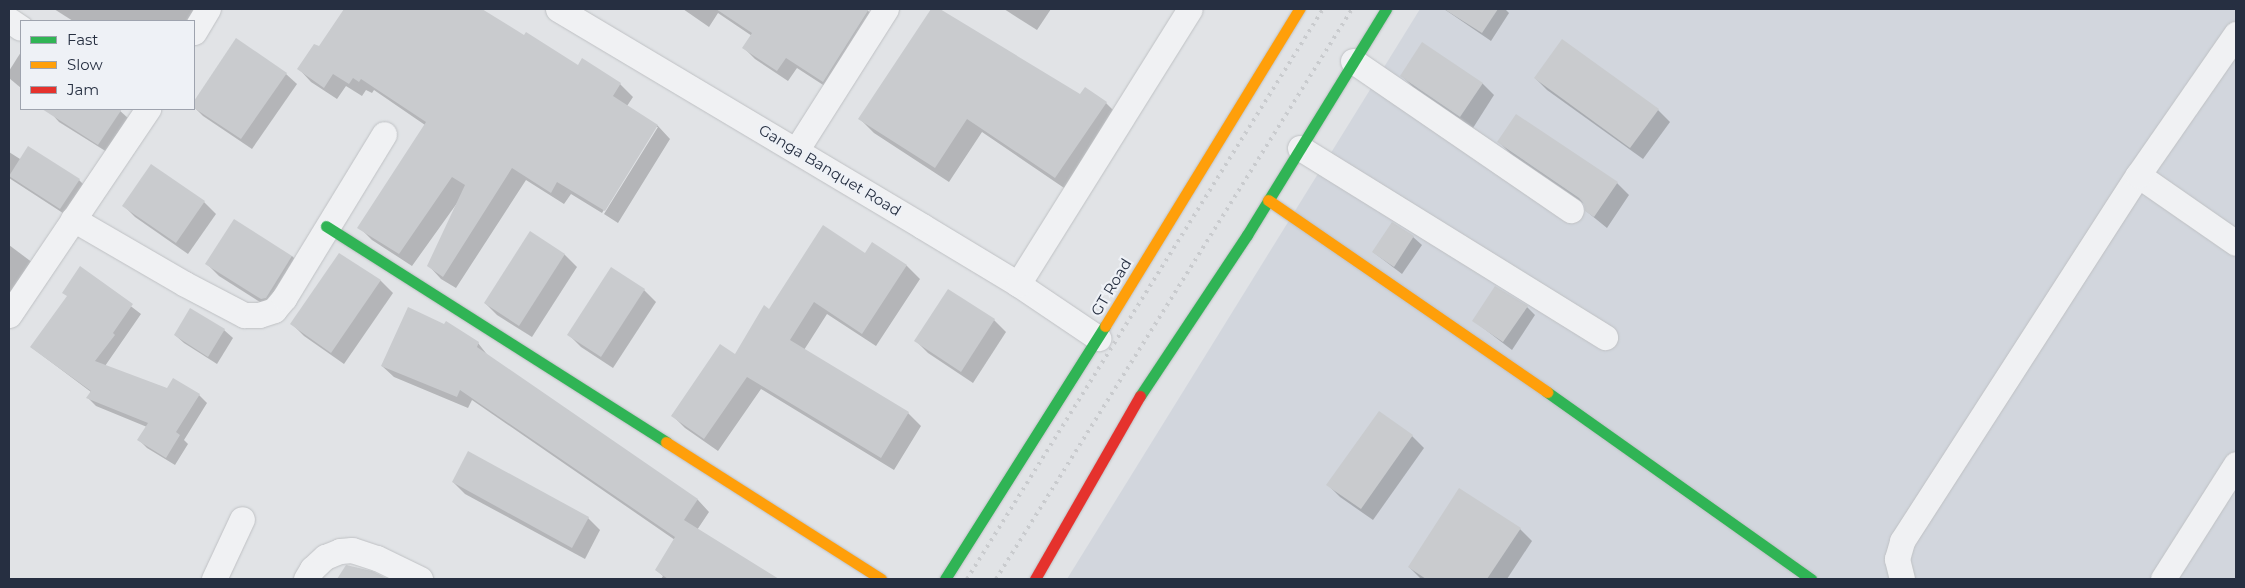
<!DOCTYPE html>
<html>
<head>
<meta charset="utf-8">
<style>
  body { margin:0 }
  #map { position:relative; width:2245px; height:588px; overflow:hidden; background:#e1e3e6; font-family:Montserrat,sans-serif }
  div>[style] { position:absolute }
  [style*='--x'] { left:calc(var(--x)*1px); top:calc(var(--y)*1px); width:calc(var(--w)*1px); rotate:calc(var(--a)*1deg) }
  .built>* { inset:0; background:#d2d6dd }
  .shadow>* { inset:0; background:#0003 }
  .building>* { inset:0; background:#c9cbce }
  .roads { filter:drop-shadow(0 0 1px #bfc1c4) drop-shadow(0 0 1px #bfc1c4) }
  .street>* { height:25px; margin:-12.5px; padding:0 12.5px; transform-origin:12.5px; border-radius:12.5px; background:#f0f1f3 }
  .fast>* { height:11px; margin:-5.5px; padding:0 5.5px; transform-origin:5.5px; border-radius:5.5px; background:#30b455 }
  .slow>* { height:11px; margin:-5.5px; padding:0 5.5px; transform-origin:5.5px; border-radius:5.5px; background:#ff9f0a }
  .jam>* { height:11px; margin:-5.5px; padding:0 5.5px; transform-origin:5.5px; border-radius:5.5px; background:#e5322d }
  .rail>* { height:4px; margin-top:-2px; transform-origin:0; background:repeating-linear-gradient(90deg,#c9cbce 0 2.5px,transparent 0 7.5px) }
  span { translate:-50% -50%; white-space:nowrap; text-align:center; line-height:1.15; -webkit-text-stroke:4.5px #eef1f6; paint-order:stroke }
  .street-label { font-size:15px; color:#262f41 }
  .frame { position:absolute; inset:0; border:10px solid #262f41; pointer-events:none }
  .legend { position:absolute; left:20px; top:20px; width:175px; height:90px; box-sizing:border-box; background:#eef1f6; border:1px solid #9ea3ae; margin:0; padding:6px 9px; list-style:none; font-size:15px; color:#262f41 }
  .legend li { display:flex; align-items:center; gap:10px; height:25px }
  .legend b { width:25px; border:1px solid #9ea3ae }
</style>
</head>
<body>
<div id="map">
  <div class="built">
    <i style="clip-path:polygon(1420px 9px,2236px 9px,2236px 579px,1067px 579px)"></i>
  </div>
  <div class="shadow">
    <i style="clip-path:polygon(54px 9px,203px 9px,194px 21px,73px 21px)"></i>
    <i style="clip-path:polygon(345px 9px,416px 9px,421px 12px,423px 9px,470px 9px,578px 67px,620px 84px,633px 97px,627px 106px,658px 126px,670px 139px,618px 223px,604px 214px,658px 127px,655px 127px,602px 213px,571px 194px,564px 204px,526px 180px,456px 288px,441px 279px,429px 266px,460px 199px,412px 266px,372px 240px,359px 227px,425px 125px,374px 90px,372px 93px,366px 90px,362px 96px,346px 86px,337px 99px,311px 82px,299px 69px,319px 48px)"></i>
    <i style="clip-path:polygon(683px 9px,866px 9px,879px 21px,834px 92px,797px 68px,788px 81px,755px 59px,744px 48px,752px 36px,718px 13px,709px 27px)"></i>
    <i style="clip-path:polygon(933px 9px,938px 9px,1081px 96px,1106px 103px,1120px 117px,1070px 192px,982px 132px,949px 182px,874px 133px,860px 119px)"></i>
    <i style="clip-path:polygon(1004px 9px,1051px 9px,1037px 30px)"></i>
    <i style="clip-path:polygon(1444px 9px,1505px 9px,1509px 13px,1491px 41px)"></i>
    <i style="clip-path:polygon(237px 40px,286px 74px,297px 84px,252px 149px,203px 116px,194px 107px,194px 104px)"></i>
    <i style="clip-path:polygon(21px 52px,21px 88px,9px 78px,9px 71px)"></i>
    <i style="clip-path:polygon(1401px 75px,1482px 83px,1494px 95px,1473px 128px,1413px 87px)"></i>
    <i style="clip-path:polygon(1535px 78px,1658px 110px,1670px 122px,1643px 159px,1547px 90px)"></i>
    <i style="clip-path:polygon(53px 109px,118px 109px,129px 119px,107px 152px,59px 122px,51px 113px)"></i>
    <i style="clip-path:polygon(1499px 142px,1617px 183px,1629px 195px,1607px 228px,1586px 211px,1586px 205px,1511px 154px)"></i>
    <i style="clip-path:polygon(9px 152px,20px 159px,79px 180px,87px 188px,69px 217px,9px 178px)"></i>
    <i style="clip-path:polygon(204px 202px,216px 214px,188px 254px,135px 217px,123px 205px)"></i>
    <i style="clip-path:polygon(531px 233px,565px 255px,577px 267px,532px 337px,497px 315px,485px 303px)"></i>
    <i style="clip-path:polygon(1413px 237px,1422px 245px,1402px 274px,1373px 252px)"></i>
    <i style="clip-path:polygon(873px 244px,907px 266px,920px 279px,876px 346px,827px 314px,804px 350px,908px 413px,921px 426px,894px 470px,761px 389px,718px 451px,685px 428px,672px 415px,736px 355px,769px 311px,866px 255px)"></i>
    <i style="clip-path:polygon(9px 245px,33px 263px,9px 303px)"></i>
    <i style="clip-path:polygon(340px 255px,381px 281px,393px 293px,344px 364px,304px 336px,292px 324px)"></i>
    <i style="clip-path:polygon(292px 256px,304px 268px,274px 311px,219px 276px,207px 264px)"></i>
    <i style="clip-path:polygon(81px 268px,141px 314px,105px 366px,168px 389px,199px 395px,207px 403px,184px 440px,188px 444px,175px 465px,147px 448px,139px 440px,147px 427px,96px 406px,88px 398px,91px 392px,31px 347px,68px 296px)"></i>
    <i style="clip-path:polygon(644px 290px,656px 302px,613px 368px,581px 347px,569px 335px)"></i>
    <i style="clip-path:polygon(1527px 307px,1535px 315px,1512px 350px,1474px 321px)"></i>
    <i style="clip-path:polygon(191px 310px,224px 330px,233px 338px,217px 364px,184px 343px,175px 335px)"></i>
    <i style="clip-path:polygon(994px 320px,1006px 332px,973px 383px,928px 353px,916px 341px)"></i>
    <i style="clip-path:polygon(478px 343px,489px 357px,698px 500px,709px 512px,697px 530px,777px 579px,661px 579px,663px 576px,656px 570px,675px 540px,472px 400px,468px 408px,394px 377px,382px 366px)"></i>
    <i style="clip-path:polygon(1412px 436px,1424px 448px,1373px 520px,1340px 497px,1328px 485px)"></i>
    <i style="clip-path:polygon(453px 482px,588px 518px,600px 530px,585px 559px,465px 494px)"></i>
    <i style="clip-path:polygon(1520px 529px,1532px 541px,1507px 579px,1421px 579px,1409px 567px)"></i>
  </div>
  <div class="building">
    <i style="clip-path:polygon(344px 9px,482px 9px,524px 35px,526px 32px,578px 65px,582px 58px,621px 83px,613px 96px,658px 125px,605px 211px,557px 182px,551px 193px,512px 168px,443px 277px,427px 266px,465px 185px,452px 177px,399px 254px,357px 228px,426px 122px,361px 79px,359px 82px,353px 78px,349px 84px,333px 74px,324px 88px,297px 69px,314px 44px,319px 46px)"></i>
    <i style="clip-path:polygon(716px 9px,869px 9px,823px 82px,786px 58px,777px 71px,742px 48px,752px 33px)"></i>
    <i style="clip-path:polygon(931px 9px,940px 9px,1080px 94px,1085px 87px,1107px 102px,1055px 178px,967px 119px,935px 168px,858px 119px)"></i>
    <i style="clip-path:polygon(1444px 9px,1498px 9px,1482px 33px)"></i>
    <i style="clip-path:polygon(236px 38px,287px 73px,241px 139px,194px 108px,194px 101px)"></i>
    <i style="clip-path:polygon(1562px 39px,1659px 109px,1630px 148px,1534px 78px)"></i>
    <i style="clip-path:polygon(1422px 42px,1483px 83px,1460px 117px,1400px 76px)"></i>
    <i style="clip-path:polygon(42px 109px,122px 109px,98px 145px)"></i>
    <i style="clip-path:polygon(1516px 114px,1618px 182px,1594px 217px,1585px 211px,1584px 204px,1579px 198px,1497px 142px)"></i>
    <i style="clip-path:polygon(28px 146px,80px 179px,60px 209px,9px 176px)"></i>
    <i style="clip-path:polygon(151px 164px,205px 201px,176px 243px,122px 206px)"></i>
    <i style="clip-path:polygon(234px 219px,292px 256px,266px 298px,261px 299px,205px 264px)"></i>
    <i style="clip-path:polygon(1392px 222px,1414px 236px,1394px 267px,1372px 252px)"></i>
    <i style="clip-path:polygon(823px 225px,865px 253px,872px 242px,907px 265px,862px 334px,814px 302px,790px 340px,909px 412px,881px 458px,747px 377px,704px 439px,671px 416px,720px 344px,735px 354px,764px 305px,769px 309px)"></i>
    <i style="clip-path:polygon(530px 231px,565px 254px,519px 326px,484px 303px)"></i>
    <i style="clip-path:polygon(339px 253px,381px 280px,331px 353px,290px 324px)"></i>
    <i style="clip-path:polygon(80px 266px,133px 304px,113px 333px,115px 335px,95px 361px,167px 388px,173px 378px,200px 394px,176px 432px,180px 435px,166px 458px,137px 440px,148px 423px,86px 398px,91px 391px,30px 347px,67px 296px,62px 293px)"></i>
    <i style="clip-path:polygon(611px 267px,645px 289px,601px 357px,567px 335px)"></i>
    <i style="clip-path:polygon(1495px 286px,1528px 306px,1503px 342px,1472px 321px)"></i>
    <i style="clip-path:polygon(948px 289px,995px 319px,961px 372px,914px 341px)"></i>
    <i style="clip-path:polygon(408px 307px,444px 324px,446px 321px,479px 342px,477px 347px,698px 499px,684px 520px,779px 579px,668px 579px,655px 570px,675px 537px,460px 390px,457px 397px,381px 366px)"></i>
    <i style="clip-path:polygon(190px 308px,225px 329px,208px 357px,174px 335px)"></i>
    <i style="clip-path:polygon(1379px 411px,1413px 435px,1361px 509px,1326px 485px)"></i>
    <i style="clip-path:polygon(468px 451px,589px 517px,572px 548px,452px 482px)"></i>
    <i style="clip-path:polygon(1459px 488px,1521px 528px,1487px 579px,1426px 579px,1408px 567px)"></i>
    <i style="clip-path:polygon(346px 565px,372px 571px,388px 579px,337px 579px)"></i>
  </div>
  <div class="roads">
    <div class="street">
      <i style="--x:558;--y:9;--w:424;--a:30.8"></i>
      <i style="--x:922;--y:226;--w:112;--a:31.1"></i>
      <i style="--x:1018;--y:284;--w:97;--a:34"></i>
      <i style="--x:9;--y:20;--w:14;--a:34"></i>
      <i style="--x:194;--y:32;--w:27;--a:-59"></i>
      <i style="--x:1353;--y:61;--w:264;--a:34.4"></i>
      <i style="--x:1300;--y:148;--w:359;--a:31.8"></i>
      <i style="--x:797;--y:149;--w:166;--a:-57.6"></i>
      <i style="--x:2138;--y:175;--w:119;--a:34.8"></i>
      <i style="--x:73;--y:219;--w:129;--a:30.1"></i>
      <i style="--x:185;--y:284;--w:67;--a:27.7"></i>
      <i style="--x:244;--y:315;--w:15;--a:0"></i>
      <i style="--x:259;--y:315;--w:16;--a:-18"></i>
      <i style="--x:274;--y:310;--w:16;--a:-50"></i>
      <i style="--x:284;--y:298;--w:192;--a:-58.6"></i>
      <i style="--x:1018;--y:284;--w:324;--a:-58"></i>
      <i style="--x:9;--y:315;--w:249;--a:-56"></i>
      <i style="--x:214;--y:579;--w:66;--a:-65"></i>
      <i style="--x:306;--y:579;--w:12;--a:-59"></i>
      <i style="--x:312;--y:569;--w:18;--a:-43"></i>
      <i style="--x:325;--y:557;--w:16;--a:-22"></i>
      <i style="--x:340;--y:551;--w:12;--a:-5"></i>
      <i style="--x:352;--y:550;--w:26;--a:18"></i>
      <i style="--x:377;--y:558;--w:48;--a:26"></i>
      <i style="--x:1902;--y:579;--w:21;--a:-104"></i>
      <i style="--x:1897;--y:559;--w:19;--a:-74"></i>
      <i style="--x:1902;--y:541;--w:435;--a:-57.2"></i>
      <i style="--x:2138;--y:175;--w:172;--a:-55.2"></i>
      <i style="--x:2163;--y:579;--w:136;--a:-57.6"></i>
    </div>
    <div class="fast">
      <i style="--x:326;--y:226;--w:403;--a:32.4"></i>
      <i style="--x:1547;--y:392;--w:324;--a:35.3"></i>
      <i style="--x:1140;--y:396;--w:193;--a:-56.4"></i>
      <i style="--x:1247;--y:235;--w:265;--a:-58.4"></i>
      <i style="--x:945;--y:579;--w:299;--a:-57.7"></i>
    </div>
    <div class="slow">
      <i style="--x:1268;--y:200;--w:339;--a:34.5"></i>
      <i style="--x:1105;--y:326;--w:372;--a:-58.5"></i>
      <i style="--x:666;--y:442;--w:255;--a:32.5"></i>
    </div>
    <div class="jam">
      <i style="--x:1035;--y:579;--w:211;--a:-60.2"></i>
    </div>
  </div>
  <div class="rail">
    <i style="--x:967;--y:579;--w:672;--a:-58.01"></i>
    <i style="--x:996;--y:579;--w:672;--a:-58.01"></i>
  </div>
  <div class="street-label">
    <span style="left:830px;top:170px;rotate:31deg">Ganga Banquet Road</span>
    <span style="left:1111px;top:287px;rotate:-59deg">GT Road</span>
  </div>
  <div class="frame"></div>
  <ul class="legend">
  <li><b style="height:6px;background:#30b455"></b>Fast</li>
  <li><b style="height:6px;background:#ff9f0a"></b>Slow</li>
  <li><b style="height:6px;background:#e5322d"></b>Jam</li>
  </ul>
</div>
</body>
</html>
